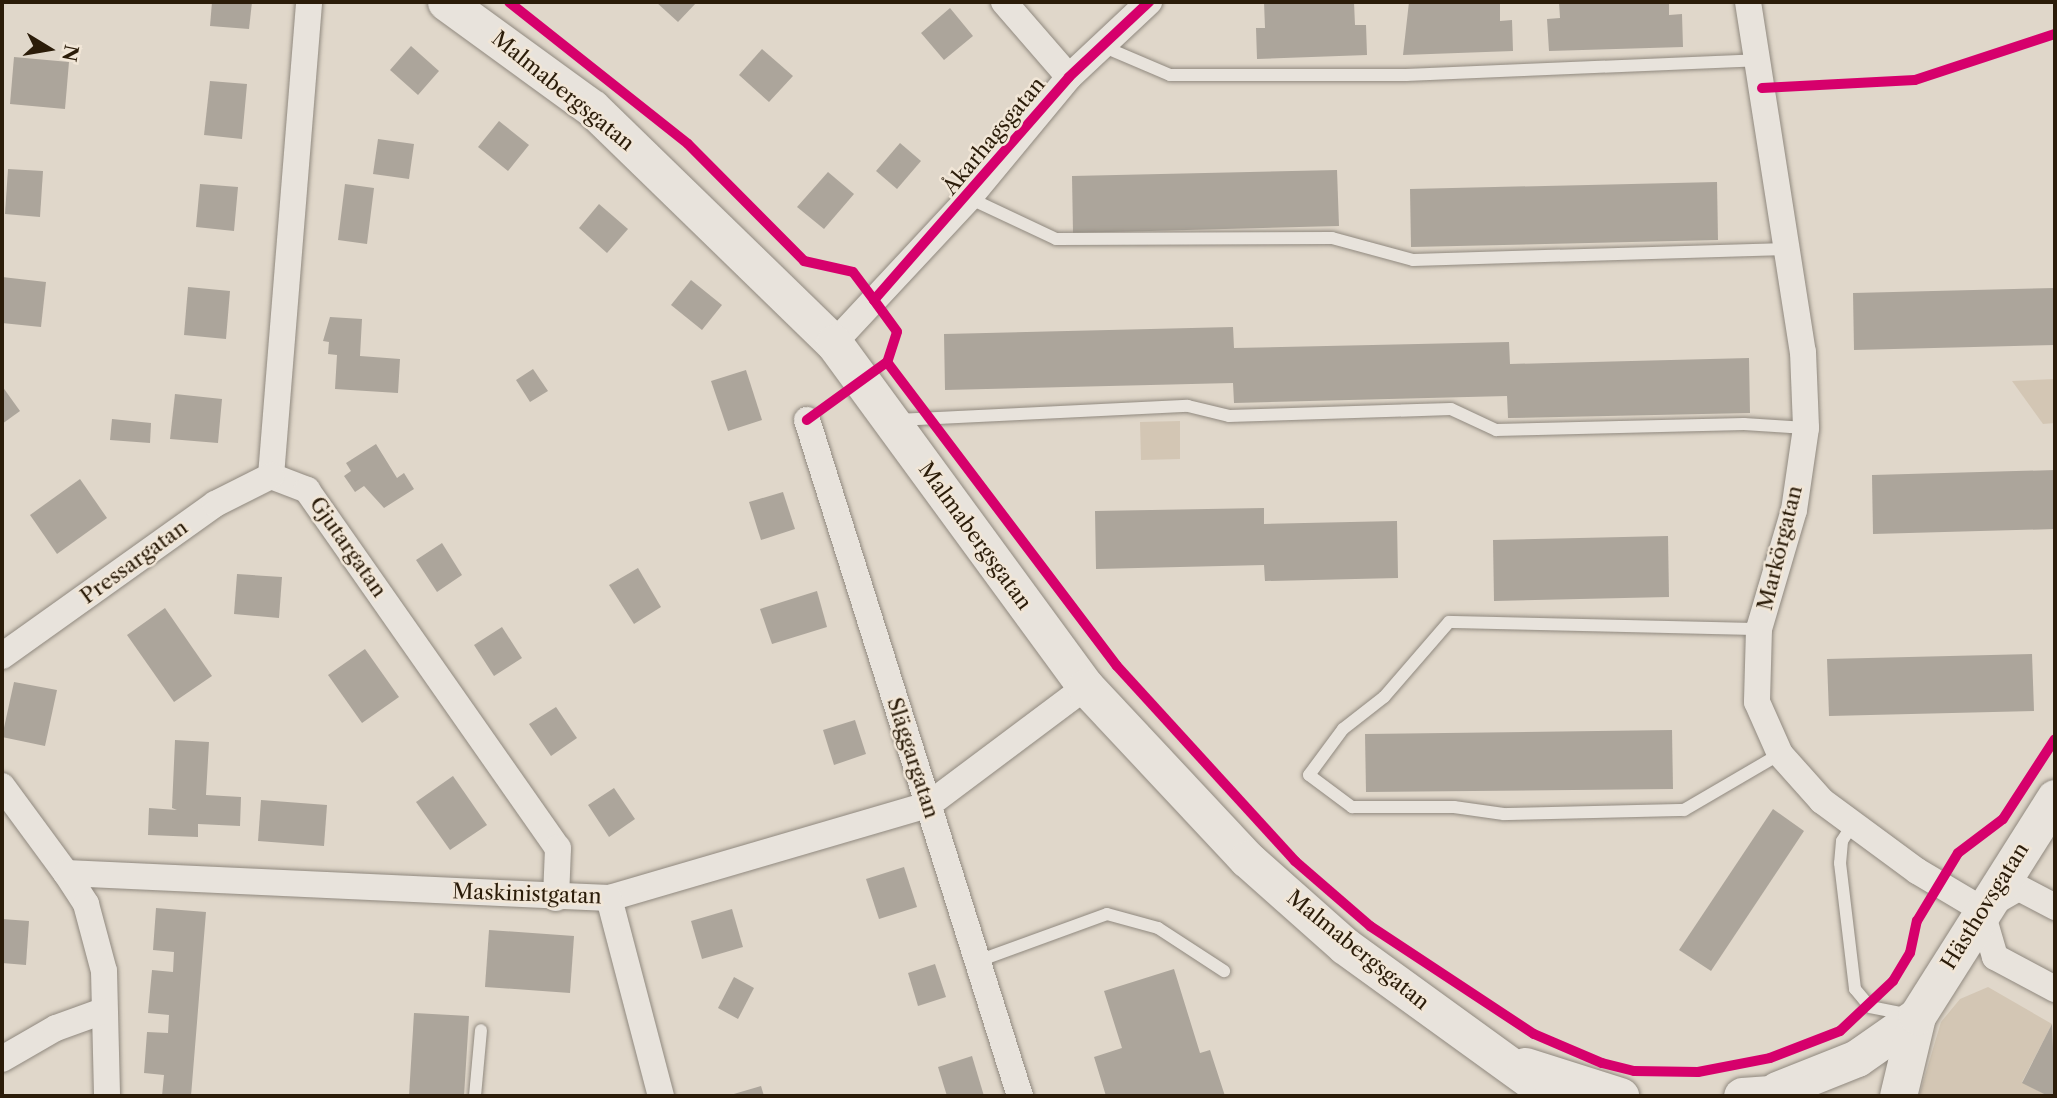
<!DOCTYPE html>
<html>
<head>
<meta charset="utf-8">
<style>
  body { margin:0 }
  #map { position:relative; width:2057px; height:1098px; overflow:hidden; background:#e0d7ca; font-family:"Libre Caslon Text",serif }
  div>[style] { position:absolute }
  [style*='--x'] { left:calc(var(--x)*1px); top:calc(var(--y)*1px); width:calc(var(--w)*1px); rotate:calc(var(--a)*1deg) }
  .green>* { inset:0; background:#d3c6b4 }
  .building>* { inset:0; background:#aca59b }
  .roads { filter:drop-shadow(0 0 2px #90897f) drop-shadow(0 0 2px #90897f) }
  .lane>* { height:12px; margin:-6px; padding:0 6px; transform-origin:6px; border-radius:6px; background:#e8e3dc }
  .street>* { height:26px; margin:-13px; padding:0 13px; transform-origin:13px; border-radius:13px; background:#e8e3dc }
  .secondary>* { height:37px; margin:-18.5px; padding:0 18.5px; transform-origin:18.5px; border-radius:18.5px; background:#e8e3dc }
  .cycleway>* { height:10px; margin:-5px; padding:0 5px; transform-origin:5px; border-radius:5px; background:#d6006c }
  span { translate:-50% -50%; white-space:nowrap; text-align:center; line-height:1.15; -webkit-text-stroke:5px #f1e6d7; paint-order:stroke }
  .street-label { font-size:21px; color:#2b1c09 }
  .frame { position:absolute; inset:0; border:4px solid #2b1c09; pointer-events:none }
  .north { position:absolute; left:14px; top:14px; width:70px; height:70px; -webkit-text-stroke:5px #f1e6d7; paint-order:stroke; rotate:101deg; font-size:19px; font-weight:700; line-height:28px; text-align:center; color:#2b1c09 }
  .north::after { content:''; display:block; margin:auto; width:24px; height:32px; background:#2b1c09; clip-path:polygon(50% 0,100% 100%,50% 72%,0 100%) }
</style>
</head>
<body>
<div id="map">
  <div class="green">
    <i style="clip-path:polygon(2055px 379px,2055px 423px,2043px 424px,2012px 381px)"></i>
    <i style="clip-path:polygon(1180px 421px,1180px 459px,1141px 460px,1140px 422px)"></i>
    <i style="clip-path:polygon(1988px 987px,2052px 1024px,2022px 1082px,2048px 1096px,1919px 1096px,1941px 1022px,1960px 999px)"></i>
  </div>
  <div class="building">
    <i style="clip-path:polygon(212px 2px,252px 2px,249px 29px,210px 26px)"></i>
    <i style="clip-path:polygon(656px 2px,697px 2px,678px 22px)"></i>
    <i style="clip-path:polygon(1264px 2px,1354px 2px,1355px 25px,1366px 25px,1367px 55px,1257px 59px,1256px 28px,1265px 28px)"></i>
    <i style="clip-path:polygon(1409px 2px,1500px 2px,1500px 21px,1512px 20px,1513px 51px,1403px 55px)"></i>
    <i style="clip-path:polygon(1559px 2px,1669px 2px,1669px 15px,1682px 14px,1683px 47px,1549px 51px,1547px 19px,1560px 18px)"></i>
    <i style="clip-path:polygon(950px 8px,973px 36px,944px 60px,921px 33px)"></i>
    <i style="clip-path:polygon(411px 46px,439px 71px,418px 95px,390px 70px)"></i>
    <i style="clip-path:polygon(762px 49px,793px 76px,769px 102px,739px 75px)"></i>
    <i style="clip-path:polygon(14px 57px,69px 62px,65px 109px,10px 104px)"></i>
    <i style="clip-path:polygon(210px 81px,247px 84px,242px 139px,204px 135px)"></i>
    <i style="clip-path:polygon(499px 121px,529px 145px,508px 171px,478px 147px)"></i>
    <i style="clip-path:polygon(378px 139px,414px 144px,409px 179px,373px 174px)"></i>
    <i style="clip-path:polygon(900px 143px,921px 161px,897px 189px,876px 171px)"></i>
    <i style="clip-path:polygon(8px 169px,43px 171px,40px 217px,5px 214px)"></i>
    <i style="clip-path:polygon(1337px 170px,1339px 226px,1073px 233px,1072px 176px)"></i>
    <i style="clip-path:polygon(828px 172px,854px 194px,824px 229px,797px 207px)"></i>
    <i style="clip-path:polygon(1717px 182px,1718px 240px,1411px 247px,1410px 189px)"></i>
    <i style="clip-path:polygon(200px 184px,238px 187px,234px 231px,196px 227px)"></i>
    <i style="clip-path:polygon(345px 184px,374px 188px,367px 244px,338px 240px)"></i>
    <i style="clip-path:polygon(599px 204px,628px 229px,607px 253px,579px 228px)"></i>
    <i style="clip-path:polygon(2px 277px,46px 282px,41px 327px,2px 323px)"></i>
    <i style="clip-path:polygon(691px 280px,722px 305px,702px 330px,671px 305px)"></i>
    <i style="clip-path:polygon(188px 287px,230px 291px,226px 339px,184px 335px)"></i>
    <i style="clip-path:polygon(2055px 288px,2055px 345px,1854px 350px,1853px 293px)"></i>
    <i style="clip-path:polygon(330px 317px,362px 319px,360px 356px,400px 359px,398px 393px,335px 389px,337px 355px,328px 354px,329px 342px,323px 341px)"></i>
    <i style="clip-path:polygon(1233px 327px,1234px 348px,1509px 342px,1510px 364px,1749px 358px,1750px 413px,1508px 418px,1507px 396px,1234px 403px,1233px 383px,945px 390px,944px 334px)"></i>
    <i style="clip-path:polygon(533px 369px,548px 391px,530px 402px,516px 380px)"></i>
    <i style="clip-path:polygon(746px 370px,762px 420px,728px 431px,711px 381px)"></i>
    <i style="clip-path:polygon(2px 386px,20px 411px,2px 424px)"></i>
    <i style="clip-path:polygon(175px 394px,222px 399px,218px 443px,170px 439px)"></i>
    <i style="clip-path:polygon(112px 419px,151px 423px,150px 443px,110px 440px)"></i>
    <i style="clip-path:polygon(376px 444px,397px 478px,404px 473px,414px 489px,384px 508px,364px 486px,355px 492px,344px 476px,351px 471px,346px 463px)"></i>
    <i style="clip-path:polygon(2055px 470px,2055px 529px,1873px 534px,1872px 475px)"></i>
    <i style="clip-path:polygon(80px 479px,107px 518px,57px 554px,30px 515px)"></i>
    <i style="clip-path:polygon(783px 492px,795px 529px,761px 540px,749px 502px)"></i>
    <i style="clip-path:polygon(1264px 508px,1264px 524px,1397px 521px,1398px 578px,1265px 581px,1264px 565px,1096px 569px,1095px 511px)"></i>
    <i style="clip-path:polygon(1668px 536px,1669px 597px,1494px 601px,1493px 540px)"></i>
    <i style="clip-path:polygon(442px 543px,462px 575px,437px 592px,416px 560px)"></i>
    <i style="clip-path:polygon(638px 568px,661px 607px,634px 624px,609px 585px)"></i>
    <i style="clip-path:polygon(237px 574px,282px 577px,279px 618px,234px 614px)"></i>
    <i style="clip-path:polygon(817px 591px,827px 627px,772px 644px,760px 609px)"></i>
    <i style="clip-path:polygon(165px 608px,212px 676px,174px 702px,127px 635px)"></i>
    <i style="clip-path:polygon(502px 627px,522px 658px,494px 676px,474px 645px)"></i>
    <i style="clip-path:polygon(365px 649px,399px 697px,362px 723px,328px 675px)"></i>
    <i style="clip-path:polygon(2032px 654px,2034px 711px,1829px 716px,1827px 659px)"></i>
    <i style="clip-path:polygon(14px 682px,57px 690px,45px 746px,2px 737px)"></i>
    <i style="clip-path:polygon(556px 707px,577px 738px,551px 756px,529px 724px)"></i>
    <i style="clip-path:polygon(855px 720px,866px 754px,834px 765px,823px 730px)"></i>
    <i style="clip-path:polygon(1672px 730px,1673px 789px,1366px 792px,1365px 734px)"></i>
    <i style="clip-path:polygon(175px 740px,209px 742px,206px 795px,241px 797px,240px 826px,198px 824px,198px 837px,148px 835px,149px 808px,177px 810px,172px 808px)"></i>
    <i style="clip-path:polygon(453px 776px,487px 825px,450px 850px,416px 802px)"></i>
    <i style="clip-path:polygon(614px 788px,635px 819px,609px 837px,588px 805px)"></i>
    <i style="clip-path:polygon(261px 800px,327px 805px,324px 846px,258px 841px)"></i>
    <i style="clip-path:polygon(1773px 809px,1804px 831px,1711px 971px,1679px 950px)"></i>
    <i style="clip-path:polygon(904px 867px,917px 907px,879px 919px,866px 879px)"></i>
    <i style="clip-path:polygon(156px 908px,206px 912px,191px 1096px,162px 1096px,164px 1075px,144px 1073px,147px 1032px,168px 1033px,169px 1015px,148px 1013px,152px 970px,173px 972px,174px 952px,153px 950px)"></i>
    <i style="clip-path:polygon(732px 909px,743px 947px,702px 959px,691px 921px)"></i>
    <i style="clip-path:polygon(2px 919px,29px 921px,26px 965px,2px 963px)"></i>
    <i style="clip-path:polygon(489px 930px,574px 936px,570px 993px,485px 987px)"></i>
    <i style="clip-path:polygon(935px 964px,946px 997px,918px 1006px,908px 973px)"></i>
    <i style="clip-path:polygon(1174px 969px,1200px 1053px,1210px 1050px,1225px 1096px,1106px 1096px,1094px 1057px,1122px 1048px,1104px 991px)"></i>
    <i style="clip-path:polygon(734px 977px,754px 988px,738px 1019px,718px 1008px)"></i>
    <i style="clip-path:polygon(414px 1013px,469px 1016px,464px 1096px,409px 1096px)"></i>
    <i style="clip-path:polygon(2052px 1024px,2055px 1096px,2048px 1096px,2022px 1083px)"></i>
    <i style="clip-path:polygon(972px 1056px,984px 1096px,947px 1096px,938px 1067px)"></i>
    <i style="clip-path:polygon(761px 1086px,764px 1096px,727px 1096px)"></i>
  </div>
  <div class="roads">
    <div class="lane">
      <i style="--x:1102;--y:46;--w:74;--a:23.1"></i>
      <i style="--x:1170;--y:75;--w:236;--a:0"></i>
      <i style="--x:1406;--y:75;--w:351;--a:-2.4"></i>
      <i style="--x:969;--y:198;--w:96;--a:25.2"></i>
      <i style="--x:1056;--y:239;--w:276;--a:-0.2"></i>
      <i style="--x:1332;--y:238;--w:84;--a:15.2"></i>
      <i style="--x:1413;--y:260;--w:374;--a:-1.7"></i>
      <i style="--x:897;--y:420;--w:291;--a:-2.8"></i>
      <i style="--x:1188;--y:406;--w:42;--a:13.7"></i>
      <i style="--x:1229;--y:416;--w:222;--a:-1.8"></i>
      <i style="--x:1451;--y:409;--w:50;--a:25"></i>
      <i style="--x:1496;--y:430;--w:248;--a:-1.4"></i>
      <i style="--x:1744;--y:424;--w:62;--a:3.7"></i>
      <i style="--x:1759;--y:629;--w:310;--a:-178.7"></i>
      <i style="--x:1449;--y:622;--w:99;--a:130.9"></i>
      <i style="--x:1384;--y:697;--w:52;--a:142"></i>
      <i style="--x:1343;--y:729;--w:57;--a:126.5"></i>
      <i style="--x:1309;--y:775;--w:54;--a:36.7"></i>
      <i style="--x:1352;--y:807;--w:102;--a:0"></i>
      <i style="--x:1454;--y:807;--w:50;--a:8"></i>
      <i style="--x:1504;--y:814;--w:180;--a:-1.3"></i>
      <i style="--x:1684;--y:810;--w:111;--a:-30.3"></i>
      <i style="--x:1853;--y:824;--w:20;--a:123"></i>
      <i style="--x:1842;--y:841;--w:22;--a:95"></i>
      <i style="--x:1840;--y:863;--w:127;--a:83.2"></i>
      <i style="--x:1855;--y:989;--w:23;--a:50"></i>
      <i style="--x:1870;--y:1007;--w:37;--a:11"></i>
      <i style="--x:978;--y:961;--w:137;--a:-20"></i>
      <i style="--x:1107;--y:914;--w:53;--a:15.4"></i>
      <i style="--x:1158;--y:928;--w:79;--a:33.1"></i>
      <i style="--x:475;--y:1096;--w:66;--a:-84.8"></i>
    </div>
    <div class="street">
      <i style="--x:1004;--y:2;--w:99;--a:49.1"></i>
      <i style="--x:1748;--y:2;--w:354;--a:81.1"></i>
      <i style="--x:1803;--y:352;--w:76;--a:87.7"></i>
      <i style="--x:1806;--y:428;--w:83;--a:98.3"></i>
      <i style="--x:1794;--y:510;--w:124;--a:106.4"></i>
      <i style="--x:1759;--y:629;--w:73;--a:91.6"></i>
      <i style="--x:1757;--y:702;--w:57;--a:66.1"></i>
      <i style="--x:1780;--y:754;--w:63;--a:48.2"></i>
      <i style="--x:1822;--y:801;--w:118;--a:36.4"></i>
      <i style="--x:1917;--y:871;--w:74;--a:30.7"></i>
      <i style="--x:834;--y:343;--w:198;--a:-47"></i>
      <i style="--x:969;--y:198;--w:157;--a:-50.4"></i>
      <i style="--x:1069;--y:77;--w:110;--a:-43.2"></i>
      <i style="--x:807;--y:420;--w:709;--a:72.51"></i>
      <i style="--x:271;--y:476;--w:39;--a:21"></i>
      <i style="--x:307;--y:490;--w:437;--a:55"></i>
      <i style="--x:558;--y:848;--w:50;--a:92.3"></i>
      <i style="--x:271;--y:476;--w:476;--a:-85.4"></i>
      <i style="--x:2;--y:656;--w:262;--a:-35.5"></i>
      <i style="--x:215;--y:504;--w:63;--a:-26.6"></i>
      <i style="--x:2;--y:786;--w:108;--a:53.7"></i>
      <i style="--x:66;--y:873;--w:544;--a:2.64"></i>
      <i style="--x:609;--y:898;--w:332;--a:-16.3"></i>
      <i style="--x:928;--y:805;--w:197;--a:-36.8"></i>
      <i style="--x:66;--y:873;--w:37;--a:57"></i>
      <i style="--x:86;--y:904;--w:69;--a:75"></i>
      <i style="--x:104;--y:971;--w:125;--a:88.6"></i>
      <i style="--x:609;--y:898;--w:205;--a:75.3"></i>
      <i style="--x:1989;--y:905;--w:34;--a:-30"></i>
      <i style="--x:2019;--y:888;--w:41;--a:27.8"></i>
      <i style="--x:1981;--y:909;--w:50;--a:73.7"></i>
      <i style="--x:1995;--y:957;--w:68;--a:28.1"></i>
      <i style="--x:2;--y:1059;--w:62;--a:-29.9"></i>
      <i style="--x:56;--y:1028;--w:50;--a:-19.9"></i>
    </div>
    <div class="secondary">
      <i style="--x:446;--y:2;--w:180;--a:36"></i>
      <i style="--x:592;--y:108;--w:337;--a:44.2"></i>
      <i style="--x:834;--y:343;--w:426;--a:53.8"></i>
      <i style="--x:1086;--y:687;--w:236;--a:46.9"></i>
      <i style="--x:1247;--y:859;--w:131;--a:41.6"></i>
      <i style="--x:1345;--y:946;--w:256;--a:35.9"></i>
      <i style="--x:1525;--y:1066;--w:100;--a:17.5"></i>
      <i style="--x:1777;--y:1090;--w:86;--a:-21.8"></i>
      <i style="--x:1857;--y:1058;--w:73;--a:-35"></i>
      <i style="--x:1742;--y:1096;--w:57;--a:-4"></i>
      <i style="--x:1898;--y:1096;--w:82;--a:-76.6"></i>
      <i style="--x:1917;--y:1016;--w:258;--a:-57.7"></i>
    </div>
  </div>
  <div class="cycleway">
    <i style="--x:509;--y:2;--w:228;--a:38.4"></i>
    <i style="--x:688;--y:144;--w:165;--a:45.2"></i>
    <i style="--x:804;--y:261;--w:50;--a:12.7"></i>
    <i style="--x:853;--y:272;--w:35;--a:53"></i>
    <i style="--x:874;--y:300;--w:39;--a:54"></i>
    <i style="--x:897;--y:332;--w:32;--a:108"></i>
    <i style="--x:887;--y:362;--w:99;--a:144.1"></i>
    <i style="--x:1762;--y:88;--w:153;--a:-3"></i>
    <i style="--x:1915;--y:80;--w:147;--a:-18.2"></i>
    <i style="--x:874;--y:300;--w:296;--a:-48.8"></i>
    <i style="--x:1069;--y:77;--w:110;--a:-43.2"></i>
    <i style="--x:887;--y:362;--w:381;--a:52.9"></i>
    <i style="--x:1117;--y:666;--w:264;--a:47.6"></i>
    <i style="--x:1295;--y:861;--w:99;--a:40.9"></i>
    <i style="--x:1370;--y:926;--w:196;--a:33.4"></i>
    <i style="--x:1534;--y:1034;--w:74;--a:23.1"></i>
    <i style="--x:1602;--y:1063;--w:33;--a:14"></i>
    <i style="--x:1634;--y:1071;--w:64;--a:0.9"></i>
    <i style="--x:1698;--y:1072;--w:73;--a:-11"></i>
    <i style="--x:1770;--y:1058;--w:75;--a:-21.1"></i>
    <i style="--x:1840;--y:1031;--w:73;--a:-43.3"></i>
    <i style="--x:1893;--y:981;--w:33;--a:-59"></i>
    <i style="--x:1910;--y:953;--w:33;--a:-78"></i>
    <i style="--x:1917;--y:921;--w:79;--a:-58.9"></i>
    <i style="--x:1958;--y:853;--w:56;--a:-37.1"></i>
    <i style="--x:2003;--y:819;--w:95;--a:-57"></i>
  </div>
  <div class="street-label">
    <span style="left:563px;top:91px;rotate:39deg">Malmabergsgatan</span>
    <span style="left:994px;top:136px;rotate:-50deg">Åkarhagsgatan</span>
    <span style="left:975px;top:536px;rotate:54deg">Malmabergsgatan</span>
    <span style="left:348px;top:547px;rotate:55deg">Gjutargatan</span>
    <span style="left:1780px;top:548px;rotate:-76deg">Markörgatan</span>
    <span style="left:134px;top:562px;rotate:-36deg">Pressargatan</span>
    <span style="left:913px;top:758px;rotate:72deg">Släggargatan</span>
    <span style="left:527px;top:894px;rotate:2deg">Maskinistgatan</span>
    <span style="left:1985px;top:906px;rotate:-58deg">Hästhovsgatan</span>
    <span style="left:1358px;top:950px;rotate:39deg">Malmabergsgatan</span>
  </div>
  <div class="frame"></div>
  <div class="north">N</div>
</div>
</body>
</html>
